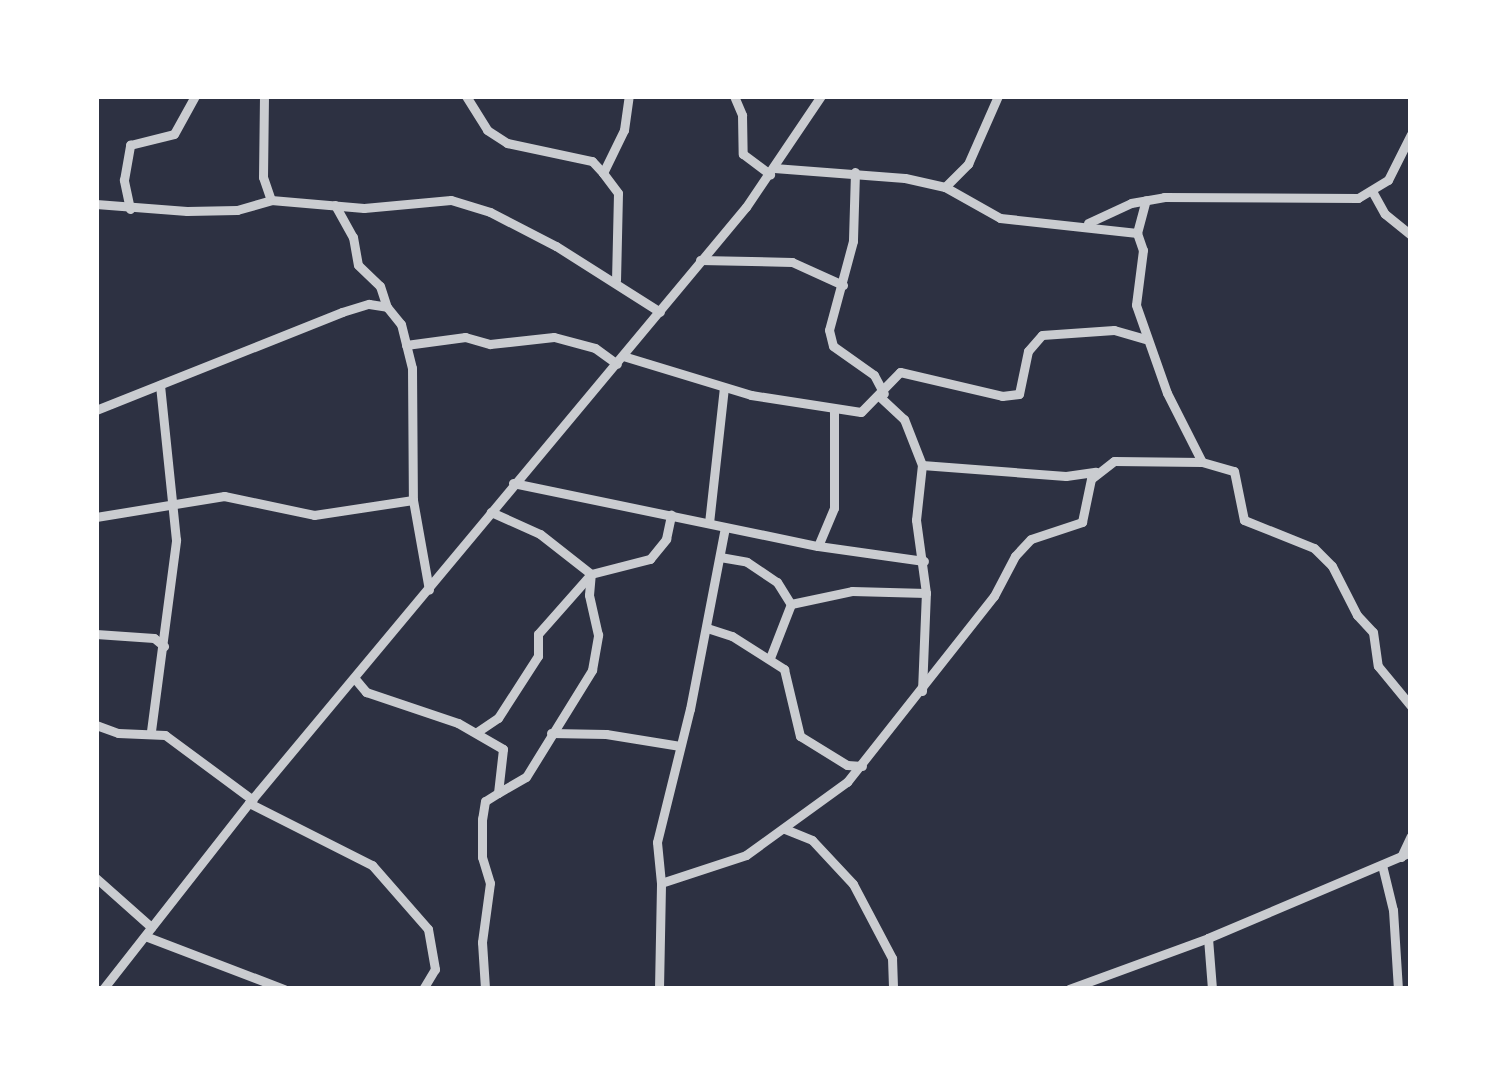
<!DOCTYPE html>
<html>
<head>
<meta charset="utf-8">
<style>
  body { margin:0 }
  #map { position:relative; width:1507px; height:1085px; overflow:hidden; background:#2d3142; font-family:Jost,sans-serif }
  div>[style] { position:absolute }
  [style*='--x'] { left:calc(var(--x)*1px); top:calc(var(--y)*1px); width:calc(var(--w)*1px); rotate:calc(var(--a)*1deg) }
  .minor>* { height:9px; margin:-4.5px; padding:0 4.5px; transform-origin:4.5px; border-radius:4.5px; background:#caccd0 }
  span { translate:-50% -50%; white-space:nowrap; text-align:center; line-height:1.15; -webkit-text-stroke:9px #fff; paint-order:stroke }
  .frame { position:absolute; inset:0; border:99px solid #fff; pointer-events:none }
</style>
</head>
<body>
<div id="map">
  <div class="minor">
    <i style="--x:264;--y:96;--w:81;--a:90.7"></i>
    <i style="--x:263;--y:177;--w:24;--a:71"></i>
    <i style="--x:466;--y:96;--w:40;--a:58"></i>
    <i style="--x:487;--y:130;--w:24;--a:33"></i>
    <i style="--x:507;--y:143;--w:87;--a:12"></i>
    <i style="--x:592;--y:161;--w:16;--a:47"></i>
    <i style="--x:603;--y:173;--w:25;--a:53"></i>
    <i style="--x:618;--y:193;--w:87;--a:91.3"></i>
    <i style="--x:734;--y:96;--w:21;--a:67"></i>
    <i style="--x:742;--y:115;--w:39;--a:89"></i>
    <i style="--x:743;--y:154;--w:34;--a:37"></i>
    <i style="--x:774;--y:168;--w:131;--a:4.4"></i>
    <i style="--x:905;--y:178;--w:41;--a:12.7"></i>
    <i style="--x:945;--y:187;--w:63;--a:29.4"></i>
    <i style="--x:1000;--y:218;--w:138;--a:6.2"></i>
    <i style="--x:1137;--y:233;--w:18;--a:71"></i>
    <i style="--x:1143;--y:250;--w:55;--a:97.3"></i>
    <i style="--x:1136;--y:305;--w:93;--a:70.6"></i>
    <i style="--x:1167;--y:393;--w:77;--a:63.1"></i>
    <i style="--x:1202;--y:462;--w:33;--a:16"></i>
    <i style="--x:1234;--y:471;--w:50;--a:78.5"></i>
    <i style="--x:1244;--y:520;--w:75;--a:21.8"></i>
    <i style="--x:1314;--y:548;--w:25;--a:45"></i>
    <i style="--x:1332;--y:566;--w:55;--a:63"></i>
    <i style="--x:1357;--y:615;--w:23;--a:47"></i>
    <i style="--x:1373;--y:632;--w:34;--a:82"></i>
    <i style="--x:1378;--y:666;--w:52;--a:50.5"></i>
    <i style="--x:855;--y:172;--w:69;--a:91.7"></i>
    <i style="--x:853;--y:241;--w:92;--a:105.1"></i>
    <i style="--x:829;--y:330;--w:16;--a:76"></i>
    <i style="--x:833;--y:346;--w:50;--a:35.3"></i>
    <i style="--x:874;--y:375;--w:21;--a:62"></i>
    <i style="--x:603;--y:173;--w:48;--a:-64"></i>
    <i style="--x:624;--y:130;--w:34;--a:-82"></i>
    <i style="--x:945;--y:187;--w:33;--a:-45"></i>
    <i style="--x:968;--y:164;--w:74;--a:-66.2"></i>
    <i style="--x:1372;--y:191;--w:26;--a:61"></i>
    <i style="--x:1385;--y:214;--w:33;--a:39"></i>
    <i style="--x:96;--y:204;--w:91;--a:4.4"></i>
    <i style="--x:187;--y:211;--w:50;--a:-1.1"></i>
    <i style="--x:237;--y:210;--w:35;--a:-16"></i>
    <i style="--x:271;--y:200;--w:93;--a:4.9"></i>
    <i style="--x:364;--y:208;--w:87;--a:-5.3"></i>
    <i style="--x:451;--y:200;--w:41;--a:17.1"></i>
    <i style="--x:490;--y:212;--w:74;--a:27.3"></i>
    <i style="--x:556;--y:246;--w:123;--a:32.4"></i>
    <i style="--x:335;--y:205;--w:37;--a:61"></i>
    <i style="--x:353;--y:237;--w:28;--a:80"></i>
    <i style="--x:358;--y:265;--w:30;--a:44"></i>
    <i style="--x:380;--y:286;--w:22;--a:72"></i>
    <i style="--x:387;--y:307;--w:22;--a:51"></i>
    <i style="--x:401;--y:324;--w:45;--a:76"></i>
    <i style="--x:412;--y:368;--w:132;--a:89.6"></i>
    <i style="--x:130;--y:209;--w:30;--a:-102"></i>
    <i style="--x:124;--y:180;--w:36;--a:-80"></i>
    <i style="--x:130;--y:145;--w:45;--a:-14"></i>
    <i style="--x:174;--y:134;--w:43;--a:-61.1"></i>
    <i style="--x:1088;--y:223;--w:47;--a:-24.9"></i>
    <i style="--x:1131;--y:203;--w:34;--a:-10"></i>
    <i style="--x:1164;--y:197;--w:194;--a:0.3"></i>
    <i style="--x:1358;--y:198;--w:35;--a:-31"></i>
    <i style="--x:1388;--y:180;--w:51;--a:-63.4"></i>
    <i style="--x:1137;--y:233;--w:34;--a:-75"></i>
    <i style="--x:700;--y:260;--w:92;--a:1.2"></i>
    <i style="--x:792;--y:262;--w:56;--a:24.3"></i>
    <i style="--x:406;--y:345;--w:60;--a:-7.7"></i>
    <i style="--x:465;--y:337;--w:26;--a:16"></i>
    <i style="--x:490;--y:344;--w:64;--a:-6.2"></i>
    <i style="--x:554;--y:337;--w:42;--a:15"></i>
    <i style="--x:595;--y:348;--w:27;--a:36"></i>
    <i style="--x:623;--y:356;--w:134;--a:16.9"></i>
    <i style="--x:751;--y:395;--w:111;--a:8.8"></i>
    <i style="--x:861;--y:412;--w:56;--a:-45.7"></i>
    <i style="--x:900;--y:372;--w:105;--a:13.2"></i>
    <i style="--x:1002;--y:396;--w:17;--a:-7"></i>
    <i style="--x:1019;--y:394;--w:44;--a:-78.2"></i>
    <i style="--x:1028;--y:351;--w:21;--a:-49"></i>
    <i style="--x:1042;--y:335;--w:72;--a:-4"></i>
    <i style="--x:1114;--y:330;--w:33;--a:16"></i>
    <i style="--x:880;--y:397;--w:33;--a:43"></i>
    <i style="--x:904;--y:419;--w:49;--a:68.6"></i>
    <i style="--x:96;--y:410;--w:265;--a:-21.7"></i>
    <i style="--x:342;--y:312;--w:28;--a:-17"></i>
    <i style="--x:369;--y:304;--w:18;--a:9"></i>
    <i style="--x:513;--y:483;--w:311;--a:11.7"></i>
    <i style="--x:818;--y:546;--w:107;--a:8.1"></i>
    <i style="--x:96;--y:517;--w:130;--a:-9.3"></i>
    <i style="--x:224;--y:496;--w:92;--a:11.9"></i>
    <i style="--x:314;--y:515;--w:100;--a:-8.6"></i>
    <i style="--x:413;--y:500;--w:91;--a:79.9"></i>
    <i style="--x:709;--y:523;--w:136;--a:-83.7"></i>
    <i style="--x:818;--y:546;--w:41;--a:-67.2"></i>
    <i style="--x:834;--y:508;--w:97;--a:-90"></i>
    <i style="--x:720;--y:557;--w:27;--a:10"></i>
    <i style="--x:747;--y:562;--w:36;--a:34"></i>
    <i style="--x:777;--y:582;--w:26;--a:58"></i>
    <i style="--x:791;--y:604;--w:58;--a:111.3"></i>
    <i style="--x:791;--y:604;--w:62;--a:-12"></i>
    <i style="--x:852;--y:591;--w:74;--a:1.5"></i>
    <i style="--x:707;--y:628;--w:26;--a:18"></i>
    <i style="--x:732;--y:636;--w:62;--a:32.4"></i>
    <i style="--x:784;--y:669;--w:69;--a:76.6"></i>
    <i style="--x:800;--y:736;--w:55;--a:31.7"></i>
    <i style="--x:847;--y:765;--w:15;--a:4"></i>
    <i style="--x:96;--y:634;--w:58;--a:3.9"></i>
    <i style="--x:154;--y:638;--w:13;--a:39"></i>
    <i style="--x:356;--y:680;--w:16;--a:50"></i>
    <i style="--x:366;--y:692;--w:97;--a:18.6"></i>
    <i style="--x:458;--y:723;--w:52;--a:30"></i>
    <i style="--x:503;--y:749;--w:44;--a:96.5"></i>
    <i style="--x:498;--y:793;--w:15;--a:148"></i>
    <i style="--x:485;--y:801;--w:18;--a:99"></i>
    <i style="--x:482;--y:819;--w:38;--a:90"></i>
    <i style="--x:482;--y:857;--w:27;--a:73"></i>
    <i style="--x:490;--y:883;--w:60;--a:97.7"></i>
    <i style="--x:482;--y:942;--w:47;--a:86.3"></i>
    <i style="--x:922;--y:691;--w:98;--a:-87.7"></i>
    <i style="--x:926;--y:593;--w:74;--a:-97.8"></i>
    <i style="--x:916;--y:520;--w:55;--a:-83.8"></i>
    <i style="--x:922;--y:465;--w:144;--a:4.4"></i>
    <i style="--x:1066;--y:476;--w:30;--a:-8"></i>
    <i style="--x:96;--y:725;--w:23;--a:20"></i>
    <i style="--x:118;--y:733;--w:47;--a:2.4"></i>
    <i style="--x:165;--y:735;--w:109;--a:36.5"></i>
    <i style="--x:151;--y:731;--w:193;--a:-82.5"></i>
    <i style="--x:176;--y:540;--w:156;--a:-95.9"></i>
    <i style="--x:477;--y:732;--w:25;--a:-34"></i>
    <i style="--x:498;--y:718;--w:74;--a:-57.2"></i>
    <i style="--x:538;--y:656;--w:22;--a:-90"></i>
    <i style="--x:538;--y:634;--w:80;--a:-48.5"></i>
    <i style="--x:591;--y:574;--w:65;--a:-141.9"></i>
    <i style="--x:540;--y:534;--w:54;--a:-155.8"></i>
    <i style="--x:551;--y:733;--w:55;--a:1"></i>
    <i style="--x:606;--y:734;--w:75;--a:9.2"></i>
    <i style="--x:498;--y:793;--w:32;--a:-30"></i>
    <i style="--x:526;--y:777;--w:126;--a:-58.3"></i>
    <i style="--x:592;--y:670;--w:36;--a:-80"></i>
    <i style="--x:598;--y:635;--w:41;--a:-102.7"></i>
    <i style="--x:589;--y:595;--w:21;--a:-85"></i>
    <i style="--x:591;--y:574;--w:61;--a:-14.3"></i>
    <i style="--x:650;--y:559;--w:26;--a:-51"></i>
    <i style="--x:666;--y:539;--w:25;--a:-78"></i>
    <i style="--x:249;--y:803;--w:138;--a:26.8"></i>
    <i style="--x:372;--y:865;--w:85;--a:48.8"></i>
    <i style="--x:428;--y:929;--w:41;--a:80.1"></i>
    <i style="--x:435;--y:969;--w:23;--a:121"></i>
    <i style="--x:785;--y:829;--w:29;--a:22"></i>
    <i style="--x:812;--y:840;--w:60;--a:47"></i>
    <i style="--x:853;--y:884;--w:84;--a:62.2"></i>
    <i style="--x:892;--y:958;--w:31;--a:88"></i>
    <i style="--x:1401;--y:857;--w:23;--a:-65"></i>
    <i style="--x:1382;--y:865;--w:46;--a:76.3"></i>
    <i style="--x:1393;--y:910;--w:79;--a:86.4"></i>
    <i style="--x:96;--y:878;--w:74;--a:41.7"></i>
    <i style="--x:661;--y:883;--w:41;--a:-95.6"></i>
    <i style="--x:657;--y:842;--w:137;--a:-76.1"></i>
    <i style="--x:690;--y:709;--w:185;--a:-79.1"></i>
    <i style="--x:145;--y:936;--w:149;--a:20.9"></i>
    <i style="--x:1208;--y:938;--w:51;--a:85.5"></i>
    <i style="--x:103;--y:989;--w:236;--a:-51.9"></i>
    <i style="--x:249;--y:803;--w:776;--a:-50.18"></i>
    <i style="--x:746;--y:207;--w:134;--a:-56"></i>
    <i style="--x:659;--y:989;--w:106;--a:-88.9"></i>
    <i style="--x:661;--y:883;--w:89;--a:-18.2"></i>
    <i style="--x:746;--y:855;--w:125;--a:-35.9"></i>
    <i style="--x:847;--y:782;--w:237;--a:-51.7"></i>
    <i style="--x:994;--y:596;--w:45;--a:-62.3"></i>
    <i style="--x:1015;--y:556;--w:23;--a:-47"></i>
    <i style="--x:1031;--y:539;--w:54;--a:-18.4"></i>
    <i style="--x:1082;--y:522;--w:44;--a:-78.2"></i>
    <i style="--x:1091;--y:479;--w:29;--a:-38"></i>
    <i style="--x:1114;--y:461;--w:88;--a:0.7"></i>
    <i style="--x:1069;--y:989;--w:148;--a:-20.1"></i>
    <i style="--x:1208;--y:938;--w:220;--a:-23"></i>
  </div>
  <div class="frame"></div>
</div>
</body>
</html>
